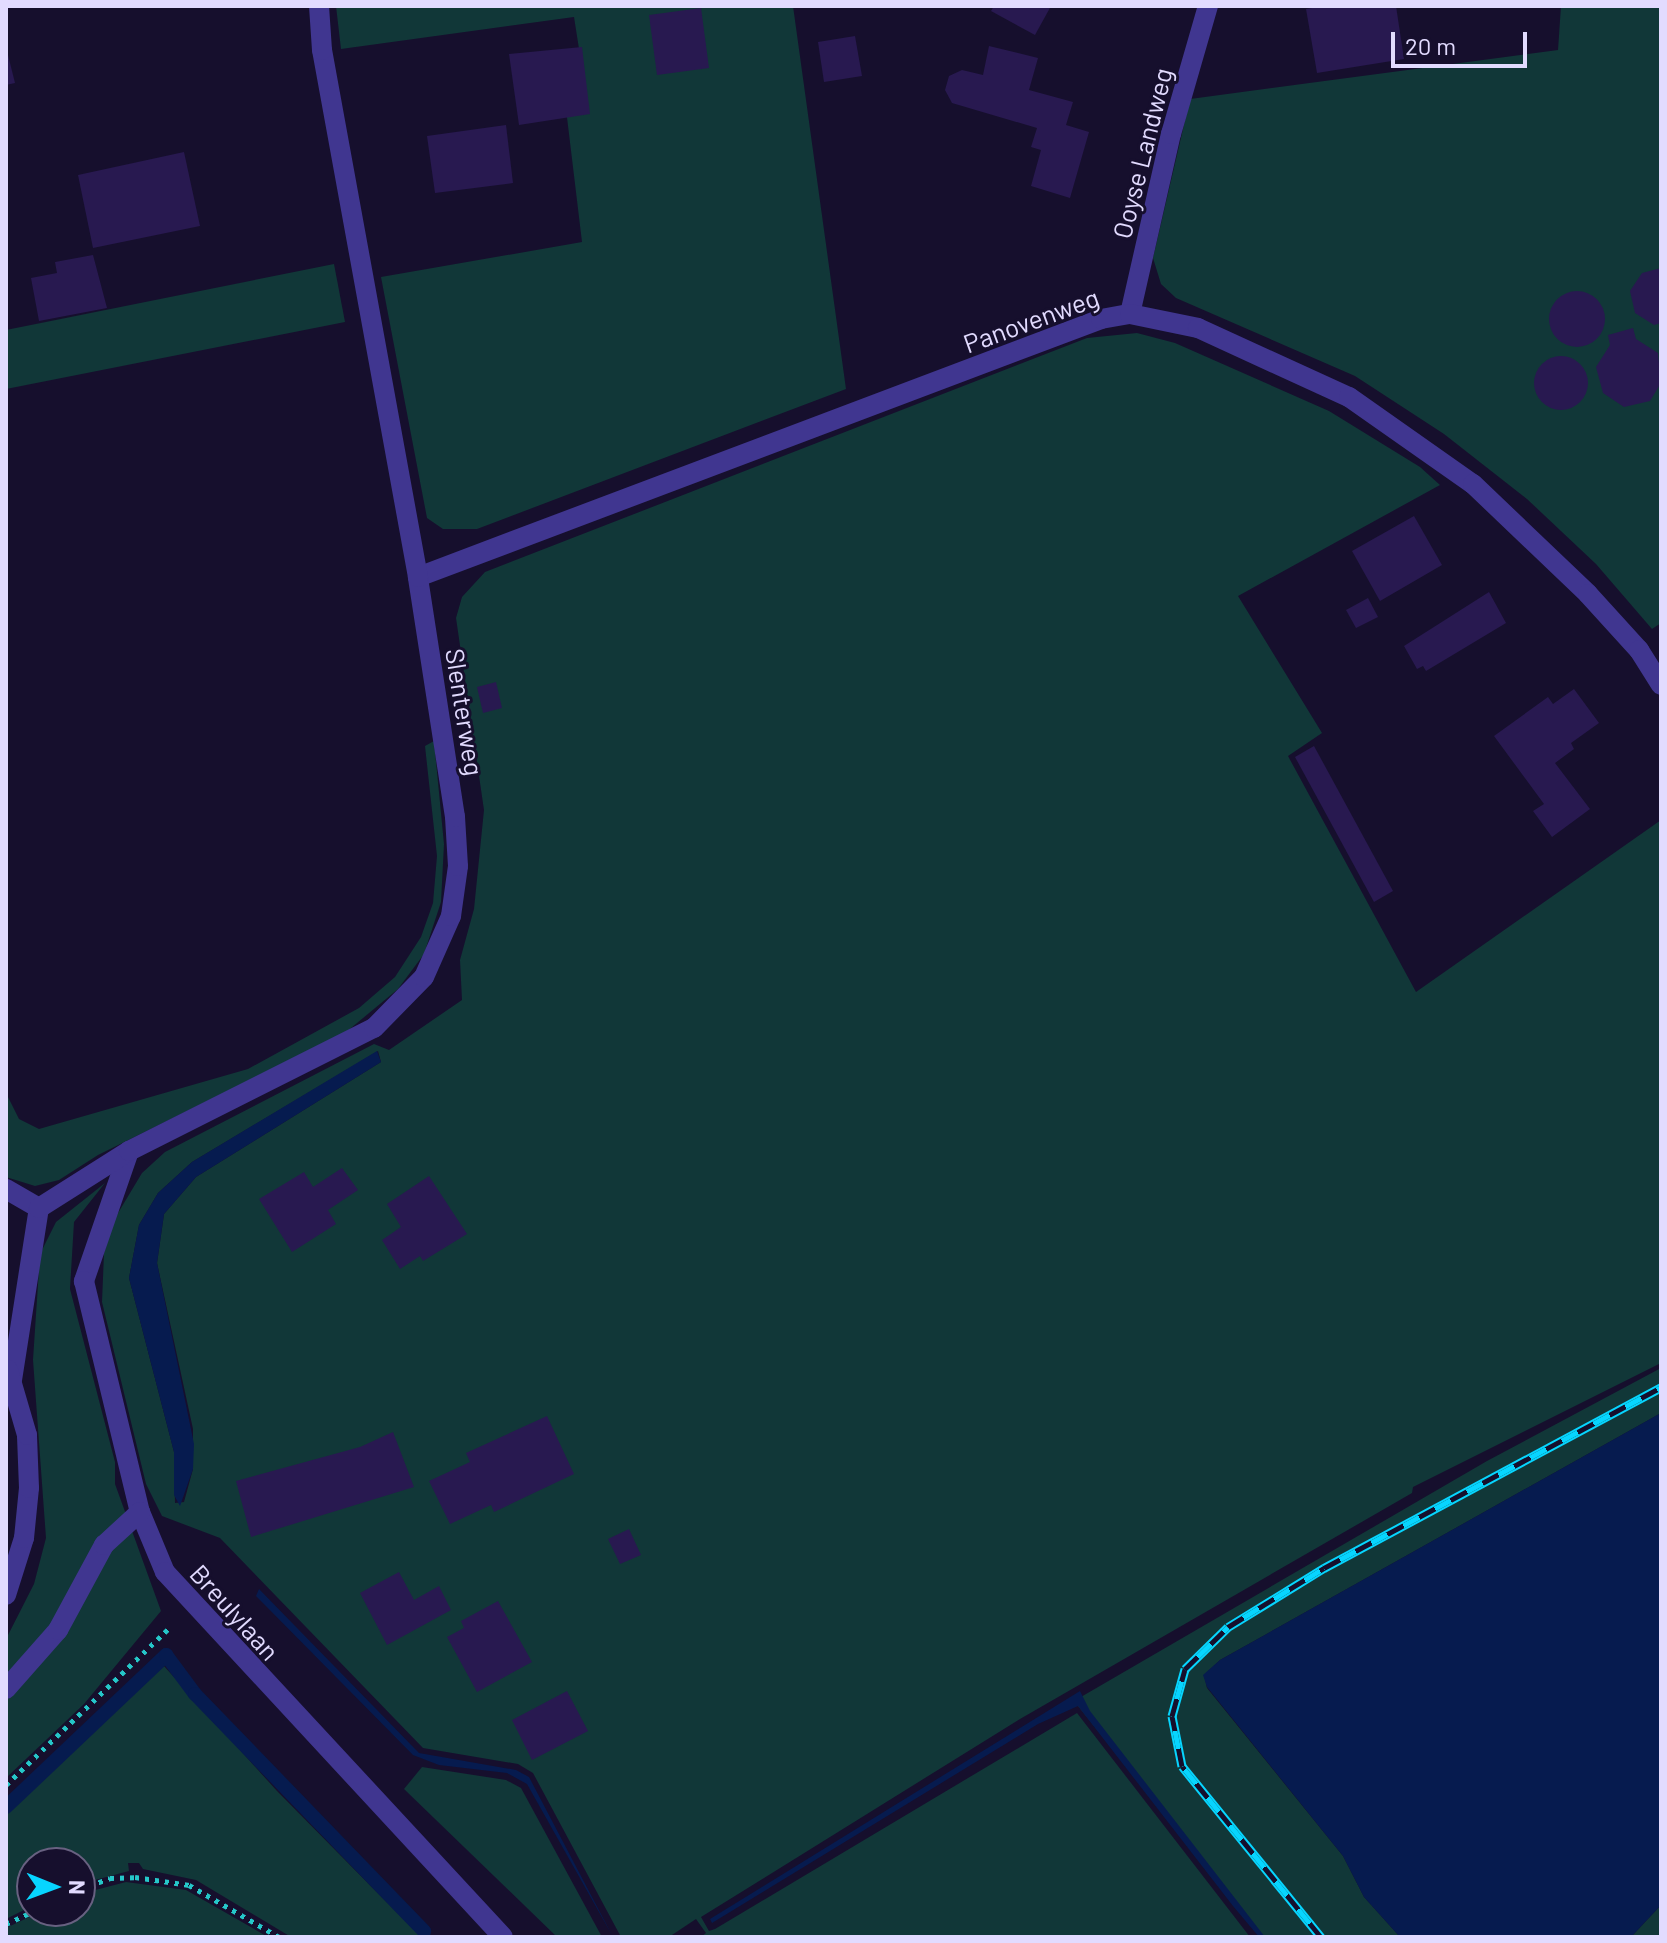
<!DOCTYPE html>
<html>
<head>
<meta charset="utf-8">
<style>
  body { margin:0 }
  #map { position:relative; width:1667px; height:1943px; overflow:hidden; background:#160f2d; font-family:Barlow,sans-serif }
  div>[style] { position:absolute }
  [style*='--x'] { left:calc(var(--x)*1px); top:calc(var(--y)*1px); width:calc(var(--w)*1px); rotate:calc(var(--a)*1deg) }
  .green>* { inset:0; background:#113738 }
  .water>* { inset:0; background:#061b4f }
  .stream>* { height:14px; margin:-7px; padding:0 7px; transform-origin:7px; border-radius:7px; background:#061b4f }
  .building>* { inset:0; background:#281950 }
  .round { border-radius:50% }
  .path>* { height:5px; margin-top:-2.5px; transform-origin:0; background:repeating-linear-gradient(90deg,#25c7c9 0 4px,transparent 0 10px) }
  .minor>* { height:20px; margin:-10px; padding:0 10px; transform-origin:10px; border-radius:10px; background:#403690 }
  .rail>* { height:9px; margin-top:-4.5px; transform-origin:0; background:repeating-linear-gradient(90deg,#160f2d 0 18px,#07d5ff 0 36px); box-sizing:border-box; border-block:2px solid #07d5ff }
  span { translate:-50% -50%; white-space:nowrap; text-align:center; line-height:1.15; -webkit-text-stroke:6px #160f2d; paint-order:stroke }
  .street-label { font-size:26px; color:#e2dbff }
  .frame { position:absolute; inset:0; border:8px solid #e2dbff; pointer-events:none }
  .north { position:absolute; left:16px; top:1847px; width:80px; height:80px; box-sizing:border-box; background:#160f2d; border:2px solid #686181; border-radius:50%; rotate:91deg; font-size:22px; font-weight:700; line-height:32px; text-align:center; color:#e2dbff }
  .north::after { content:''; display:block; margin:auto; width:28px; height:36px; background:#07d5ff; clip-path:polygon(50% 0,100% 100%,50% 72%,0 100%) }
  .scale { position:absolute; left:1391px; top:32px; width:136px; height:36px; box-sizing:border-box; border:4px solid #e2dbff; border-top:0; padding-left:10px; font-size:24px; line-height:28px; white-space:nowrap; color:#e2dbff; -webkit-text-stroke:6px #160f2d; paint-order:stroke }
</style>
</head>
<body>
<div id="map">
  <div class="green">
    <i style="clip-path:polygon(336px 6px,793px 6px,846px 389px,477px 529px,443px 529px,427px 518px,381px 277px,582px 242px,566px 109px,588px 106px,574px 17px,341px 49px)"></i>
    <i style="clip-path:polygon(1561px 6px,1661px 6px,1661px 623px,1652px 629px,1596px 564px,1527px 499px,1444px 434px,1355px 376px,1176px 298px,1161px 284px,1153px 258px,1190px 99px,1558px 50px)"></i>
    <i style="clip-path:polygon(334px 264px,345px 322px,6px 389px,6px 330px)"></i>
    <i style="clip-path:polygon(evenodd,1137px 333px,1175px 343px,1329px 411px,1420px 467px,1440px 485px,1238px 596px,1322px 733px,1288px 756px,1416px 992px,1661px 820px,1661px 1363px,1413px 1487px,1412px 1493px,1020px 1719px,701px 1917px,709px 1931px,715px 1929px,1077px 1713px,1250px 1937px,701px 1937px,706px 1933px,696px 1919px,669px 1937px,621px 1937px,533px 1773px,518px 1764px,423px 1748px,220px 1538px,162px 1516px,146px 1484px,102px 1302px,104px 1253px,115px 1218px,142px 1173px,165px 1152px,374px 1044px,389px 1050px,462px 1000px,460px 960px,474px 909px,484px 810px,456px 618px,462px 597px,485px 572px,1087px 338px,1137px 333px,378px 1051px,381px 1062px,196px 1177px,164px 1214px,157px 1263px,193px 1429px,193px 1469px,184px 1502px,175px 1503px,174px 1452px,129px 1278px,139px 1225px,158px 1193px,192px 1162px,378px 1051px)"></i>
    <i style="clip-path:polygon(434px 741px,444px 844px,441px 902px,424px 954px,398px 989px,345px 1033px,98px 1155px,59px 1180px,35px 1186px,6px 1177px,6px 1093px,19px 1119px,39px 1129px,248px 1069px,359px 1008px,395px 977px,421px 937px,433px 903px,437px 856px,425px 746px)"></i>
    <i style="clip-path:polygon(105px 1183px,74px 1222px,70px 1289px,115px 1462px,115px 1484px,161px 1611px,84px 1704px,6px 1778px,6px 1639px,34px 1584px,46px 1538px,33px 1360px,40px 1254px,56px 1222px)"></i>
    <i style="clip-path:polygon(1661px 1368px,1661px 1413px,1220px 1660px,1204px 1675px,1207px 1688px,1343px 1856px,1364px 1897px,1400px 1937px,1262px 1937px,1074px 1701px,1487px 1461px)"></i>
    <i style="clip-path:polygon(163px 1665px,277px 1791px,421px 1937px,291px 1937px,196px 1880px,143px 1869px,139px 1863px,128px 1863px,129px 1871px,80px 1884px,80px 1863px,32px 1863px,32px 1906px,6px 1919px,6px 1814px)"></i>
    <i style="clip-path:polygon(422px 1767px,506px 1780px,521px 1788px,602px 1937px,557px 1937px,404px 1789px)"></i>
    <i style="clip-path:polygon(126px 1882px,186px 1890px,268px 1937px,6px 1937px,6px 1928px,42px 1911px,80px 1911px,80px 1894px)"></i>
    <i style="clip-path:polygon(1661px 1905px,1661px 1937px,1631px 1937px)"></i>
  </div>
  <div class="water">
    <i style="clip-path:polygon(377px 1051px,381px 1062px,196px 1177px,164px 1214px,157px 1263px,194px 1444px,193px 1469px,180px 1506px,174px 1495px,174px 1452px,129px 1278px,139px 1225px,158px 1193px,192px 1162px)"></i>
    <i style="clip-path:polygon(1661px 1413px,1661px 1905px,1631px 1937px,1400px 1937px,1364px 1897px,1343px 1856px,1207px 1687px,1203px 1675px,1220px 1660px)"></i>
    <i style="clip-path:polygon(259px 1589px,419px 1753px,516px 1770px,529px 1777px,613px 1937px,527px 1784px,507px 1773px,439px 1765px,413px 1755px,256px 1596px)"></i>
    <i style="clip-path:polygon(1080px 1691px,1090px 1711px,1265px 1937px,1259px 1937px,1233px 1906px,1078px 1706px,1038px 1724px,712px 1923px,710px 1919px)"></i>
  </div>
  <div class="stream">
    <i style="--x:6;--y:1807;--w:221;--a:-43.5"></i>
    <i style="--x:166;--y:1655;--w:49;--a:53.4"></i>
    <i style="--x:195;--y:1694;--w:330;--a:46"></i>
  </div>
  <div class="building">
    <i style="clip-path:polygon(994px 6px,1051px 6px,1035px 35px,991px 11px)"></i>
    <i style="clip-path:polygon(1324px 6px,1396px 6px,1404px 59px,1317px 73px,1306px 9px)"></i>
    <i style="clip-path:polygon(701px 8px,709px 68px,657px 75px,649px 15px)"></i>
    <i style="clip-path:polygon(855px 36px,862px 76px,824px 82px,818px 42px)"></i>
    <i style="clip-path:polygon(989px 46px,1038px 58px,1029px 90px,1073px 102px,1066px 125px,1089px 132px,1070px 198px,1031px 186px,1041px 150px,1031px 147px,1037px 128px,952px 103px,945px 90px,949px 76px,962px 70px,983px 75px)"></i>
    <i style="clip-path:polygon(6px 47px,15px 83px,6px 85px)"></i>
    <i style="clip-path:polygon(582px 47px,590px 114px,519px 125px,509px 54px)"></i>
    <i style="clip-path:polygon(506px 125px,513px 183px,435px 193px,427px 136px)"></i>
    <i style="clip-path:polygon(184px 152px,200px 226px,93px 248px,78px 175px)"></i>
    <i style="clip-path:polygon(93px 255px,107px 308px,39px 321px,31px 278px,57px 273px,55px 262px)"></i>
    <i style="clip-path:polygon(1661px 268px,1661px 323px,1654px 325px,1635px 313px,1630px 291px,1642px 273px)"></i>
    <i class="round" style="left:1549px;top:291px;width:56px;height:56px"></i>
    <i style="clip-path:polygon(1633px 328px,1636px 339px,1658px 353px,1661px 383px,1650px 401px,1624px 407px,1603px 393px,1596px 367px,1610px 345px,1608px 335px)"></i>
    <i class="round" style="left:1534px;top:356px;width:54px;height:54px"></i>
    <i style="clip-path:polygon(1414px 516px,1442px 565px,1380px 601px,1352px 551px)"></i>
    <i style="clip-path:polygon(1489px 592px,1506px 623px,1426px 671px,1423px 666px,1417px 669px,1404px 646px)"></i>
    <i style="clip-path:polygon(1368px 598px,1378px 617px,1356px 628px,1346px 610px)"></i>
    <i style="clip-path:polygon(496px 682px,502px 708px,483px 713px,477px 687px)"></i>
    <i style="clip-path:polygon(1574px 689px,1599px 723px,1571px 743px,1574px 749px,1555px 763px,1590px 809px,1552px 837px,1533px 811px,1544px 804px,1494px 736px,1548px 697px,1553px 704px)"></i>
    <i style="clip-path:polygon(1314px 746px,1393px 891px,1374px 902px,1295px 757px)"></i>
    <i style="clip-path:polygon(342px 1168px,358px 1190px,328px 1210px,336px 1224px,292px 1252px,259px 1199px,304px 1172px,313px 1187px)"></i>
    <i style="clip-path:polygon(429px 1176px,467px 1234px,423px 1261px,420px 1256px,400px 1269px,382px 1240px,401px 1227px,387px 1204px)"></i>
    <i style="clip-path:polygon(547px 1416px,574px 1474px,494px 1512px,491px 1505px,450px 1524px,429px 1481px,470px 1462px,466px 1453px)"></i>
    <i style="clip-path:polygon(393px 1432px,414px 1487px,251px 1537px,236px 1481px,360px 1447px)"></i>
    <i style="clip-path:polygon(629px 1529px,641px 1555px,620px 1564px,608px 1539px)"></i>
    <i style="clip-path:polygon(399px 1572px,414px 1600px,439px 1586px,451px 1610px,387px 1645px,360px 1593px)"></i>
    <i style="clip-path:polygon(498px 1601px,532px 1662px,477px 1692px,447px 1637px,464px 1628px,461px 1621px)"></i>
    <i style="clip-path:polygon(567px 1691px,588px 1731px,532px 1760px,512px 1720px)"></i>
  </div>
  <div class="path">
    <i style="--x:6;--y:1785;--w:229;--a:-43.9"></i>
    <i style="--x:80;--y:1889;--w:32;--a:-20"></i>
    <i style="--x:110;--y:1878;--w:25;--a:-2"></i>
    <i style="--x:135;--y:1877;--w:55;--a:8.4"></i>
    <i style="--x:189;--y:1885;--w:104;--a:30"></i>
    <i style="--x:6;--y:1924;--w:31;--a:-25"></i>
  </div>
  <div class="minor">
    <i style="--x:1130;--y:314;--w:185;--a:-77.2"></i>
    <i style="--x:1171;--y:134;--w:133;--a:-73.9"></i>
    <i style="--x:418;--y:577;--w:730;--a:-20.69"></i>
    <i style="--x:1101;--y:319;--w:29;--a:-10"></i>
    <i style="--x:1130;--y:314;--w:69;--a:11.6"></i>
    <i style="--x:1198;--y:328;--w:166;--a:24.6"></i>
    <i style="--x:1349;--y:397;--w:151;--a:35.1"></i>
    <i style="--x:1473;--y:484;--w:159;--a:43.7"></i>
    <i style="--x:1588;--y:594;--w:76;--a:47.7"></i>
    <i style="--x:1639;--y:650;--w:41;--a:57.8"></i>
    <i style="--x:129;--y:1151;--w:138;--a:109.1"></i>
    <i style="--x:84;--y:1281;--w:238;--a:76.4"></i>
    <i style="--x:140;--y:1512;--w:65;--a:67.4"></i>
    <i style="--x:165;--y:1572;--w:497;--a:47.2"></i>
    <i style="--x:6;--y:1189;--w:38;--a:30"></i>
    <i style="--x:12;--y:1380;--w:174;--a:-81.1"></i>
    <i style="--x:39;--y:1208;--w:107;--a:-32.3"></i>
    <i style="--x:129;--y:1151;--w:274;--a:-26.7"></i>
    <i style="--x:374;--y:1028;--w:71;--a:-45.6"></i>
    <i style="--x:424;--y:977;--w:67;--a:-66.1"></i>
    <i style="--x:451;--y:916;--w:50;--a:-82"></i>
    <i style="--x:458;--y:866;--w:49;--a:-93.5"></i>
    <i style="--x:455;--y:817;--w:243;--a:-98.8"></i>
    <i style="--x:418;--y:577;--w:536;--a:-100.32"></i>
    <i style="--x:322;--y:50;--w:44;--a:-93.9"></i>
    <i style="--x:6;--y:1595;--w:60;--a:-72.5"></i>
    <i style="--x:24;--y:1538;--w:50;--a:-84.3"></i>
    <i style="--x:29;--y:1488;--w:53;--a:-92.2"></i>
    <i style="--x:27;--y:1435;--w:68;--a:-106.3"></i>
    <i style="--x:6;--y:1689;--w:79;--a:-48.6"></i>
    <i style="--x:58;--y:1630;--w:97;--a:-61.6"></i>
    <i style="--x:104;--y:1545;--w:49;--a:-42.5"></i>
  </div>
  <div class="rail">
    <i style="--x:1321;--y:1937;--w:220;--a:-129.1"></i>
    <i style="--x:1182;--y:1766;--w:51;--a:-101.3"></i>
    <i style="--x:1172;--y:1716;--w:49;--a:-74.5"></i>
    <i style="--x:1185;--y:1669;--w:60;--a:-44.3"></i>
    <i style="--x:1228;--y:1627;--w:113;--a:-31.6"></i>
    <i style="--x:1324;--y:1568;--w:383;--a:-28.2"></i>
  </div>
  <div class="street-label">
    <span style="left:1142px;top:153px;rotate:-76deg">Ooyse Landweg</span>
    <span style="left:1031px;top:320px;rotate:-20deg">Panovenweg</span>
    <span style="left:465px;top:712px;rotate:81deg">Slenterweg</span>
    <span style="left:235px;top:1612px;rotate:48deg">Breulylaan</span>
  </div>
  <div class="frame"></div>
  <div class="north">N</div>
  <div class="scale">20 m</div>
</div>
</body>
</html>
